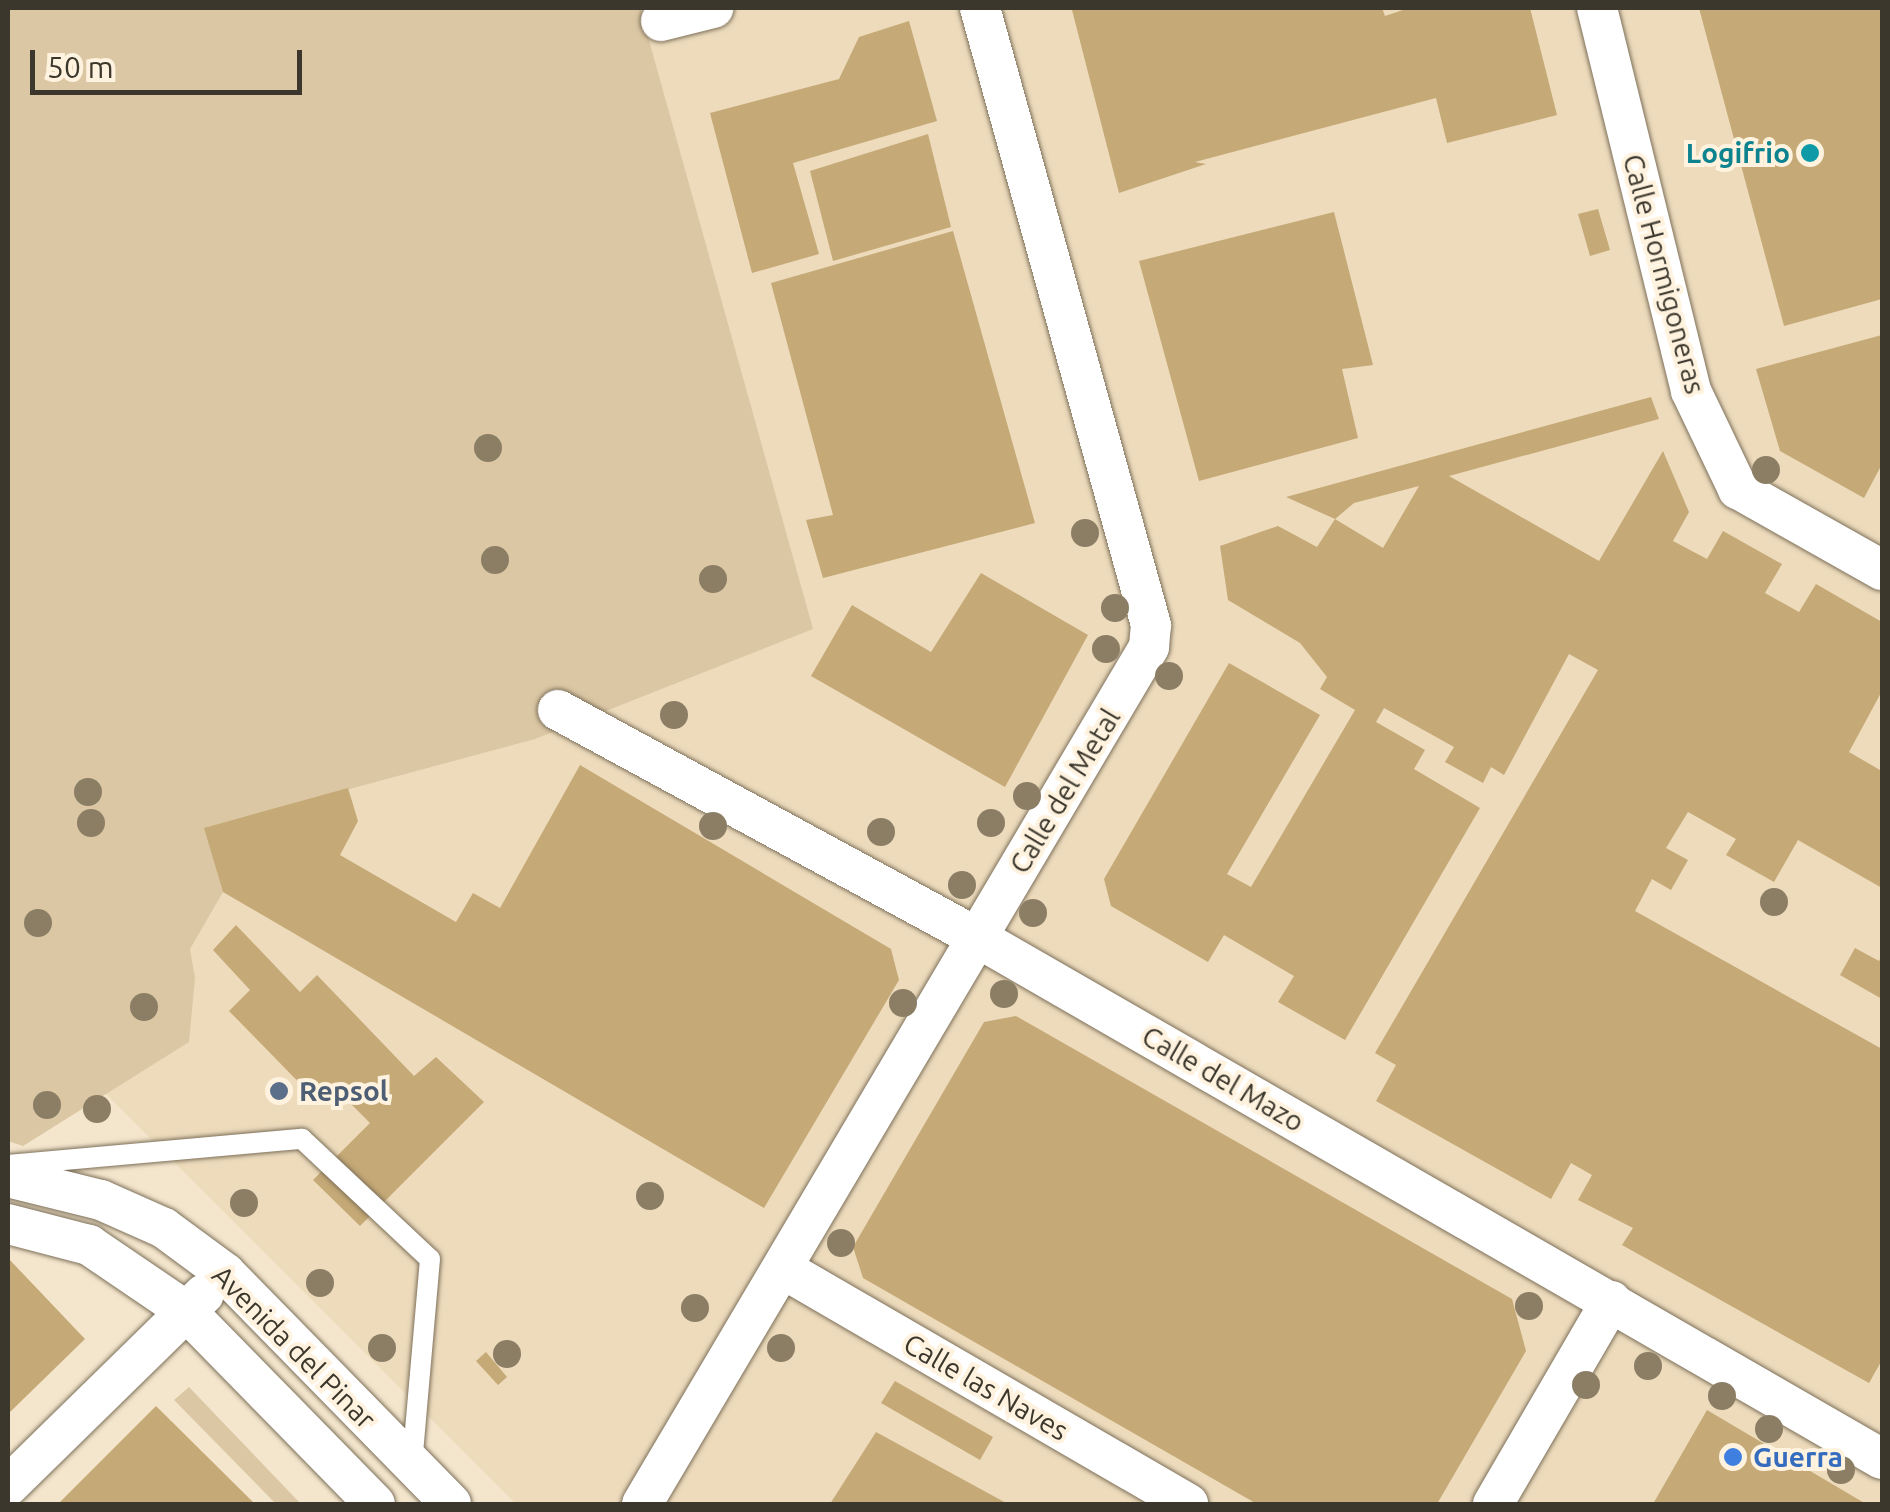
<!DOCTYPE html>
<html>
<head>
<meta charset="utf-8">
<style>
  body { margin:0 }
  #map { position:relative; width:1890px; height:1512px; overflow:hidden; background:#f4e6cd; font-family:Ubuntu,sans-serif }
  div>[style] { position:absolute }
  [style*='--x'] { left:calc(var(--x)*1px); top:calc(var(--y)*1px); width:calc(var(--w)*1px); rotate:calc(var(--a)*1deg) }
  .built>* { inset:0; background:#eddbbc }
  .green>* { inset:0; background:#dbc7a4 }
  .building>* { inset:0; background:#c5a976 }
  .roads { filter:drop-shadow(0 0 2px #7d705a) drop-shadow(0 0 2px #7d705a) }
  .lane>* { height:20px; margin:-10px; padding:0 10px; transform-origin:10px; border-radius:10px; background:#fff }
  .street>* { height:40px; margin:-20px; padding:0 20px; transform-origin:20px; border-radius:20px; background:#fff }
  .trees>* { width:28px; height:28px; margin:-14px; border-radius:50%; background:#8b7e65 }
  .dots>* { width:28px; height:28px; translate:-50% -50%; box-sizing:border-box; border:5px solid #fff3df; border-radius:50% }
  span { translate:-50% -50%; white-space:nowrap; text-align:center; line-height:1.15; -webkit-text-stroke:8px #fff3df; paint-order:stroke }
  .culture-label { font-size:28px; color:#0d838f; font-weight:700 }
  .right { translate:-100% -50%; text-align:right }
  .street-label { font-size:28px; color:#3c372d }
  .service-label { font-size:28px; color:#4e5e75; font-weight:700 }
  .left { translate:0 -50%; text-align:left }
  .shop-label { font-size:28px; color:#366cbe; font-weight:700 }
  .frame { position:absolute; inset:0; border:10px solid #3c372d; pointer-events:none }
  .scale { position:absolute; left:30px; top:50px; width:272px; height:45px; box-sizing:border-box; border:5px solid #3c372d; border-top:0; padding-left:12px; font-size:30px; line-height:35px; white-space:nowrap; color:#3c372d; -webkit-text-stroke:8px #fff3df; paint-order:stroke }
</style>
</head>
<body>
<div id="map">
  <div class="built">
    <i style="clip-path:polygon(8px 8px,1882px 8px,1882px 1504px,516px 1504px,8px 996px)"></i>
  </div>
  <div class="green">
    <i style="clip-path:polygon(8px 8px,640px 8px,813px 629px,535px 739px,205px 828px,223px 892px,190px 949px,195px 978px,189px 1042px,23px 1146px,8px 1141px)"></i>
    <i style="clip-path:polygon(189px 1387px,301px 1504px,276px 1504px,174px 1400px)"></i>
  </div>
  <div class="building">
    <i style="clip-path:polygon(1382px 8px,1385px 16px,1409px 8px,1530px 8px,1557px 115px,1447px 143px,1436px 98px,1195px 162px,1206px 164px,1119px 193px,1072px 10px)"></i>
    <i style="clip-path:polygon(1699px 8px,1882px 8px,1882px 299px,1784px 326px)"></i>
    <i style="clip-path:polygon(909px 21px,937px 121px,793px 163px,819px 254px,752px 273px,710px 113px,839px 79px,859px 37px)"></i>
    <i style="clip-path:polygon(928px 134px,951px 227px,833px 261px,810px 171px)"></i>
    <i style="clip-path:polygon(1598px 209px,1610px 250px,1590px 256px,1578px 214px)"></i>
    <i style="clip-path:polygon(1334px 212px,1373px 365px,1342px 369px,1358px 438px,1199px 481px,1139px 261px)"></i>
    <i style="clip-path:polygon(953px 231px,1035px 523px,823px 578px,806px 520px,833px 515px,771px 283px)"></i>
    <i style="clip-path:polygon(1882px 335px,1882px 464px,1864px 498px,1780px 451px,1756px 369px)"></i>
    <i style="clip-path:polygon(1651px 397px,1659px 419px,1449px 476px,1599px 561px,1663px 451px,1689px 512px,1673px 541px,1707px 559px,1723px 531px,1782px 564px,1765px 593px,1799px 612px,1816px 584px,1882px 622px,1882px 691px,1849px 752px,1880px 770px,1882px 765px,1882px 888px,1798px 840px,1774px 882px,1726px 855px,1736px 839px,1688px 812px,1666px 848px,1688px 860px,1671px 890px,1652px 879px,1635px 911px,1882px 1049px,1882px 1360px,1869px 1383px,1622px 1245px,1633px 1228px,1578px 1200px,1592px 1175px,1571px 1163px,1551px 1199px,1376px 1101px,1396px 1065px,1375px 1053px,1598px 670px,1569px 654px,1504px 775px,1491px 767px,1483px 783px,1445px 762px,1454px 747px,1384px 708px,1376px 722px,1425px 750px,1414px 769px,1480px 808px,1345px 1040px,1278px 1002px,1294px 976px,1224px 935px,1208px 962px,1111px 906px,1104px 879px,1229px 663px,1320px 715px,1227px 874px,1251px 887px,1355px 710px,1320px 689px,1327px 677px,1300px 643px,1228px 600px,1220px 546px,1278px 526px,1317px 547px,1335px 519px,1383px 548px,1419px 486px,1354px 503px,1335px 519px,1286px 497px)"></i>
    <i style="clip-path:polygon(981px 573px,1088px 635px,1005px 787px,811px 676px,852px 605px,931px 652px)"></i>
    <i style="clip-path:polygon(580px 765px,891px 949px,899px 980px,764px 1208px,223px 892px,204px 828px,348px 788px,358px 821px,340px 855px,456px 922px,473px 893px,500px 908px)"></i>
    <i style="clip-path:polygon(236px 925px,300px 992px,317px 975px,414px 1076px,436px 1057px,484px 1102px,360px 1226px,313px 1180px,370px 1123px,333px 1086px,317px 1101px,229px 1011px,250px 990px,213px 950px)"></i>
    <i style="clip-path:polygon(1855px 948px,1879px 961px,1882px 955px,1882px 999px,1840px 975px)"></i>
    <i style="clip-path:polygon(1016px 1016px,1512px 1299px,1526px 1351px,1437px 1504px,1257px 1504px,863px 1278px,853px 1247px,984px 1022px)"></i>
    <i style="clip-path:polygon(8px 1258px,85px 1339px,8px 1414px)"></i>
    <i style="clip-path:polygon(486px 1352px,507px 1377px,498px 1385px,476px 1361px)"></i>
    <i style="clip-path:polygon(895px 1381px,993px 1437px,980px 1460px,881px 1403px)"></i>
    <i style="clip-path:polygon(156px 1406px,255px 1504px,58px 1504px)"></i>
    <i style="clip-path:polygon(1707px 1410px,1866px 1504px,1653px 1504px)"></i>
    <i style="clip-path:polygon(876px 1432px,1008px 1504px,830px 1504px)"></i>
  </div>
  <div class="roads">
    <div class="lane">
      <i style="--x:8;--y:1165;--w:295;--a:-5.1"></i>
      <i style="--x:302;--y:1139;--w:175;--a:43.2"></i>
      <i style="--x:430;--y:1259;--w:205;--a:95"></i>
    </div>
    <div class="street">
      <i style="--x:1597;--y:8;--w:394;--a:76.2"></i>
      <i style="--x:1691;--y:391;--w:109;--a:64.4"></i>
      <i style="--x:1738;--y:489;--w:165;--a:29.4"></i>
      <i style="--x:661;--y:21;--w:54;--a:-14"></i>
      <i style="--x:558;--y:710;--w:478;--a:28.5"></i>
      <i style="--x:978;--y:938;--w:1043;--a:29.96"></i>
      <i style="--x:8;--y:1177;--w:96;--a:13.9"></i>
      <i style="--x:101;--y:1200;--w:69;--a:24"></i>
      <i style="--x:164;--y:1228;--w:76;--a:36.4"></i>
      <i style="--x:225;--y:1273;--w:323;--a:45.6"></i>
      <i style="--x:8;--y:1224;--w:84;--a:14.5"></i>
      <i style="--x:89;--y:1245;--w:117;--a:34.2"></i>
      <i style="--x:186;--y:1311;--w:270;--a:45.6"></i>
      <i style="--x:785;--y:1270;--w:466;--a:30.1"></i>
      <i style="--x:8;--y:1486;--w:274;--a:-44.4"></i>
      <i style="--x:642;--y:1504;--w:996;--a:-59.39"></i>
      <i style="--x:1149;--y:647;--w:22;--a:-85"></i>
      <i style="--x:1151;--y:625;--w:640;--a:-105.49"></i>
      <i style="--x:1493;--y:1504;--w:235;--a:-59.8"></i>
    </div>
  </div>
  <div class="trees">
    <i style="left:488px;top:448px"></i>
    <i style="left:1766px;top:470px"></i>
    <i style="left:1085px;top:533px"></i>
    <i style="left:495px;top:560px"></i>
    <i style="left:713px;top:579px"></i>
    <i style="left:1115px;top:608px"></i>
    <i style="left:1106px;top:649px"></i>
    <i style="left:1169px;top:676px"></i>
    <i style="left:674px;top:715px"></i>
    <i style="left:88px;top:792px"></i>
    <i style="left:1027px;top:796px"></i>
    <i style="left:91px;top:823px"></i>
    <i style="left:991px;top:823px"></i>
    <i style="left:713px;top:826px"></i>
    <i style="left:881px;top:832px"></i>
    <i style="left:962px;top:885px"></i>
    <i style="left:1774px;top:902px"></i>
    <i style="left:1033px;top:913px"></i>
    <i style="left:38px;top:923px"></i>
    <i style="left:1004px;top:994px"></i>
    <i style="left:903px;top:1003px"></i>
    <i style="left:144px;top:1007px"></i>
    <i style="left:47px;top:1105px"></i>
    <i style="left:97px;top:1109px"></i>
    <i style="left:650px;top:1196px"></i>
    <i style="left:244px;top:1203px"></i>
    <i style="left:841px;top:1243px"></i>
    <i style="left:320px;top:1283px"></i>
    <i style="left:1529px;top:1306px"></i>
    <i style="left:695px;top:1308px"></i>
    <i style="left:382px;top:1348px"></i>
    <i style="left:781px;top:1348px"></i>
    <i style="left:507px;top:1354px"></i>
    <i style="left:1648px;top:1366px"></i>
    <i style="left:1586px;top:1385px"></i>
    <i style="left:1722px;top:1396px"></i>
    <i style="left:1769px;top:1429px"></i>
    <i style="left:1841px;top:1470px"></i>
  </div>
  <div class="dots">
    <i style="left:1810px;top:153px;background:#0f9aa8"></i>
    <i style="left:279px;top:1091px;background:#5c6f8a"></i>
    <i style="left:1733px;top:1457px;background:#3f7fe0"></i>
  </div>
  <div class="culture-label">
    <span class="right" style="left:1790px;top:153px">Logifrio</span>
  </div>
  <div class="street-label">
    <span style="left:1664px;top:274px;rotate:75deg">Calle Hormigoneras</span>
    <span style="left:1065px;top:791px;rotate:-59deg">Calle del Metal</span>
    <span style="left:1223px;top:1079px;rotate:30deg">Calle del Mazo</span>
    <span style="left:294px;top:1347px;rotate:45deg">Avenida del Pinar</span>
    <span style="left:986px;top:1387px;rotate:30deg">Calle las Naves</span>
  </div>
  <div class="service-label">
    <span class="left" style="left:299px;top:1091px">Repsol</span>
  </div>
  <div class="shop-label">
    <span class="left" style="left:1753px;top:1457px">Guerra</span>
  </div>
  <div class="frame"></div>
  <div class="scale">50 m</div>
</div>
</body>
</html>
